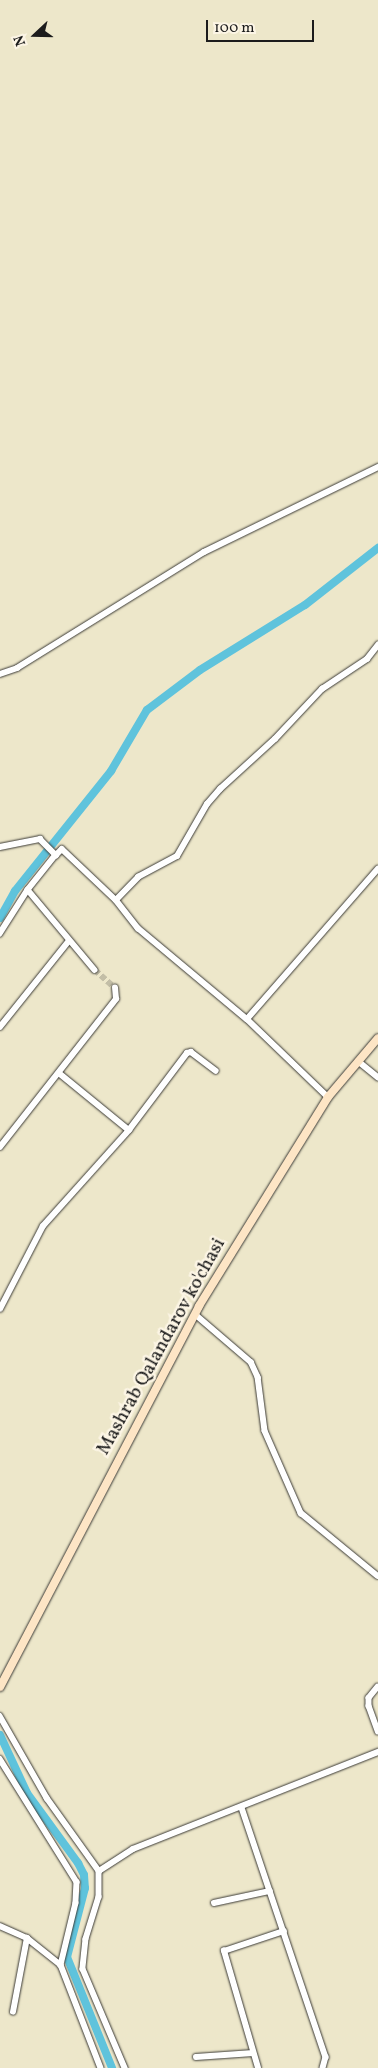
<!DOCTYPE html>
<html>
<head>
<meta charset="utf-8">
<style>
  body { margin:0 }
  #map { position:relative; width:378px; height:2068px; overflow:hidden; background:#ede7ca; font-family:Vollkorn,serif }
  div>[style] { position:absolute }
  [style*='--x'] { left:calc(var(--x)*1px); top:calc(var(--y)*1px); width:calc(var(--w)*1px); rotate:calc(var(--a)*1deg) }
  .canal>* { height:8px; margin:-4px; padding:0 4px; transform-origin:4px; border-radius:4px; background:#5fc3dc }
  .minor-tunnel>* { height:5.5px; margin-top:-2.75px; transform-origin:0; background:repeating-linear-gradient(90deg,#c3bea7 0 5.5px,transparent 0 8.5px) }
  .roads { filter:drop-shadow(0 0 1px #3b3a36) drop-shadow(0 0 1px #3b3a36) }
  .minor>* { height:5.5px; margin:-2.75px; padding:0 2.75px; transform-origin:2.75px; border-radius:2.75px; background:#fff }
  .secondary>* { height:8px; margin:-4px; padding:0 4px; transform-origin:4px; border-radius:4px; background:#fde5c5 }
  span { translate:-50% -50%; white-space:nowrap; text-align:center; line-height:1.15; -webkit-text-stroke:5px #fcf5e5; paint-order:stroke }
  .street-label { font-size:19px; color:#1c1c1c }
  .north { position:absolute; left:10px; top:10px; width:50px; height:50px; -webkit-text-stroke:4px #fcf5e5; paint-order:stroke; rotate:249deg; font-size:14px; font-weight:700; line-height:20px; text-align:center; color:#1c1c1c }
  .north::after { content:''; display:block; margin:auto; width:18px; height:22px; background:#1c1c1c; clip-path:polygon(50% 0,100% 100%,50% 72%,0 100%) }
  .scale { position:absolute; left:206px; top:20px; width:108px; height:22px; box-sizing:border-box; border:2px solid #1c1c1c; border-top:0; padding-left:6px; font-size:15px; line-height:18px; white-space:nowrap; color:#1c1c1c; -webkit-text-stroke:4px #fcf5e5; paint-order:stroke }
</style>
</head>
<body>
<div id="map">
  <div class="canal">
    <i style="--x:0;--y:918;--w:31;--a:-61"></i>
    <i style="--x:15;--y:891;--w:154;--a:-51.3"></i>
    <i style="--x:111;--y:771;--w:71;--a:-59.5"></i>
    <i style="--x:147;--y:710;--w:66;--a:-37"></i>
    <i style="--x:200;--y:670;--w:123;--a:-31.8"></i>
    <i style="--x:305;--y:605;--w:93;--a:-38"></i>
    <i style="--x:0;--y:1735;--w:64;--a:65"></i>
    <i style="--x:27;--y:1793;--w:87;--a:53.9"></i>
    <i style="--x:78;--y:1863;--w:13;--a:63"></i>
    <i style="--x:84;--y:1875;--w:13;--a:86"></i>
    <i style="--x:85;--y:1888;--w:71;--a:104.6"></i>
    <i style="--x:67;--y:1957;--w:120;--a:67.9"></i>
  </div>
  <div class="minor-tunnel">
    <i style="--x:95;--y:970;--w:27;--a:42"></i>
  </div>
  <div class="roads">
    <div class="minor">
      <i style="--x:0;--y:674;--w:18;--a:-19"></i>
      <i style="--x:17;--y:668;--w:220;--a:-31.8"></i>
      <i style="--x:204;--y:552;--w:194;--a:-26"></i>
      <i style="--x:0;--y:847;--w:41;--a:-11.3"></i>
      <i style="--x:40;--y:839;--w:23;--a:45"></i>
      <i style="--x:56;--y:855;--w:45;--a:128.7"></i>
      <i style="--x:28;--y:890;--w:52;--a:122.5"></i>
      <i style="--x:56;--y:855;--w:8;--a:-45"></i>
      <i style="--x:62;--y:849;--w:74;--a:43.4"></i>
      <i style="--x:116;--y:900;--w:36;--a:52"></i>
      <i style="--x:138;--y:928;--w:142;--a:39.9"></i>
      <i style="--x:247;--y:1019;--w:112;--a:43.9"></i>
      <i style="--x:28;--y:890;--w:104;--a:50.1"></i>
      <i style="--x:116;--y:900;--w:32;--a:-46"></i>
      <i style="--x:138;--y:877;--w:44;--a:-28.3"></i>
      <i style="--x:177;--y:856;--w:60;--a:-60"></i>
      <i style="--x:207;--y:804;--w:20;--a:-49"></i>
      <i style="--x:220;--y:789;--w:74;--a:-42.3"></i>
      <i style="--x:275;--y:739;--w:69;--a:-46.8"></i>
      <i style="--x:322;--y:689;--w:54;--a:-33.7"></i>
      <i style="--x:367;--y:659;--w:18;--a:-52"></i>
      <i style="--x:247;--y:1019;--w:199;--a:-48.9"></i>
      <i style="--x:0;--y:1027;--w:109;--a:-51.3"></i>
      <i style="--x:358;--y:1061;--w:26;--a:39"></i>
      <i style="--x:59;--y:1073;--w:90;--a:39.2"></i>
      <i style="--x:0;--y:1147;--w:188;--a:-51.9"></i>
      <i style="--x:116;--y:999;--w:11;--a:-95"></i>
      <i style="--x:0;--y:1309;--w:93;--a:-62.6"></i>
      <i style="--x:43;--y:1226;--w:129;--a:-48.1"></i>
      <i style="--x:129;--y:1130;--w:96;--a:-53"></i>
      <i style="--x:187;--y:1053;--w:4;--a:-14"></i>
      <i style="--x:191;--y:1052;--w:31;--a:37"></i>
      <i style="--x:195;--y:1314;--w:74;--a:40.6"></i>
      <i style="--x:251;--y:1362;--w:17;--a:65"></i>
      <i style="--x:258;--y:1377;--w:54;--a:82.6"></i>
      <i style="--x:265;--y:1431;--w:90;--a:66.3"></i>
      <i style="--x:301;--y:1513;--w:99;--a:39.3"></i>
      <i style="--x:378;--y:1687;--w:14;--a:129"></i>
      <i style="--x:369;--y:1698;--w:8;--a:90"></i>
      <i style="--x:369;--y:1706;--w:27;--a:70"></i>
      <i style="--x:0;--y:1716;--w:95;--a:60.2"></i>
      <i style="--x:47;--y:1798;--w:90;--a:54.5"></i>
      <i style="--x:99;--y:1871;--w:40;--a:-32.9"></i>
      <i style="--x:133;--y:1849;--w:264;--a:-21.6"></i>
      <i style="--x:0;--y:1759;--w:145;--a:58"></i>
      <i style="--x:77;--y:1882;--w:21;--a:93"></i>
      <i style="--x:76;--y:1903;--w:64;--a:103.6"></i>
      <i style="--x:242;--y:1808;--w:263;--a:71.4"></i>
      <i style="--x:326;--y:2057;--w:11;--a:105"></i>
      <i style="--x:99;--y:1871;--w:26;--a:90"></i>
      <i style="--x:99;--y:1897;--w:44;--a:107.2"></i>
      <i style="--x:86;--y:1939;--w:30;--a:96"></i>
      <i style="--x:83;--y:1969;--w:108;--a:67"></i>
      <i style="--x:214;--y:1903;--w:57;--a:-12.1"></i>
      <i style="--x:0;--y:1926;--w:30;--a:24"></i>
      <i style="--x:27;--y:1938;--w:43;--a:38.5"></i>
      <i style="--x:61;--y:1965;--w:110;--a:68.8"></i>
      <i style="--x:13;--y:2012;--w:75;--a:-79.3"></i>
      <i style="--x:196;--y:2057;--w:57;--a:-4"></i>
      <i style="--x:258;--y:2068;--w:122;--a:-106.2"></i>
      <i style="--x:224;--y:1951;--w:63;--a:-18.4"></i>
    </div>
    <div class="secondary">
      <i style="--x:0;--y:1687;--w:430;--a:-62.4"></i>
      <i style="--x:199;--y:1306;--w:246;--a:-58.3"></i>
      <i style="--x:328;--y:1097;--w:77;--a:-49.7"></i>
    </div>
  </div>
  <div class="street-label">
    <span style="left:162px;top:1347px;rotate:-61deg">Mashrab Qalandarov ko'chasi</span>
  </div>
  <div class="north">N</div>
  <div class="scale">100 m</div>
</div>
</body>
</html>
